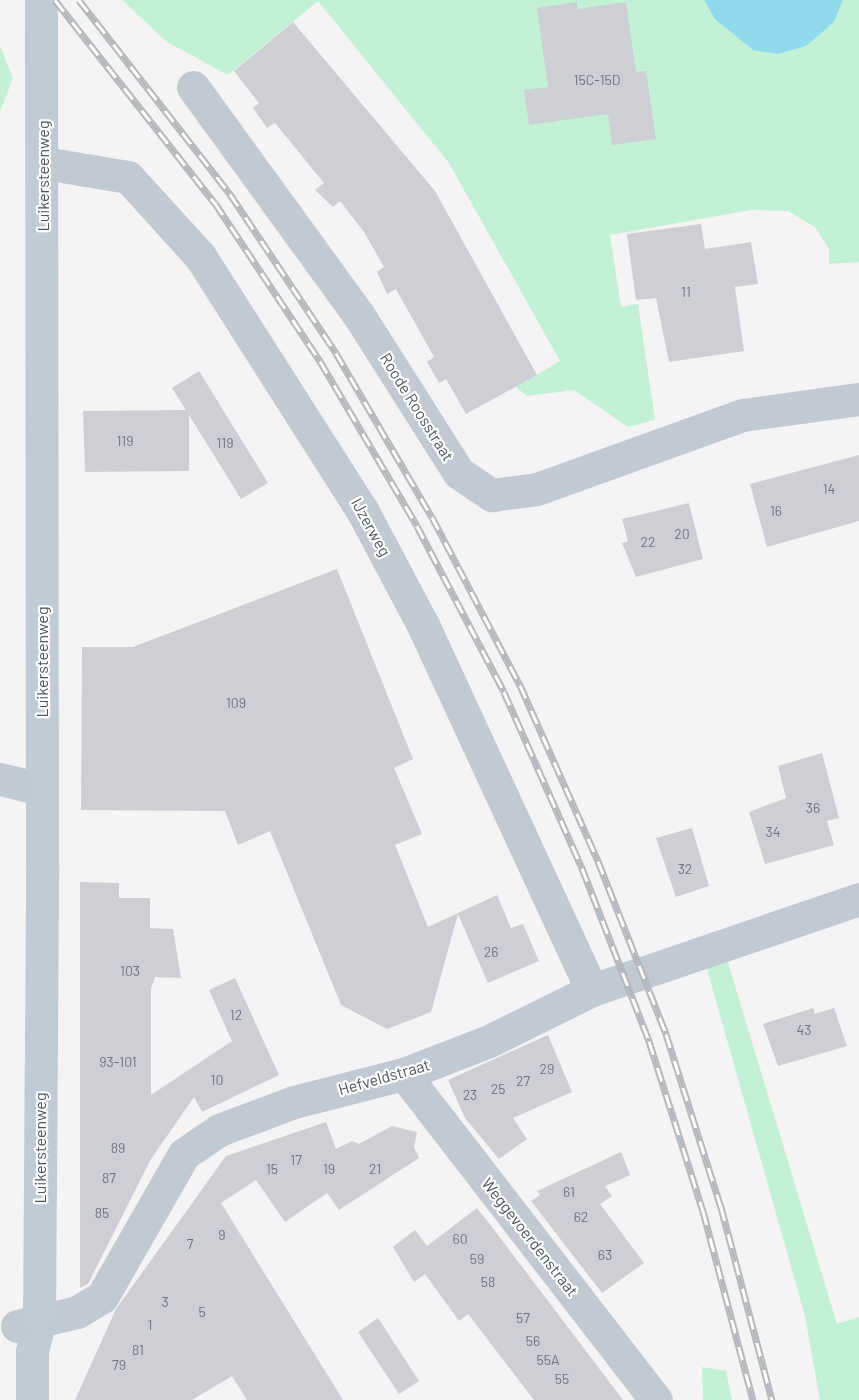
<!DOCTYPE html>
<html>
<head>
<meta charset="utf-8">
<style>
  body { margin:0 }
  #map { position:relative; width:859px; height:1400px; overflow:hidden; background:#f5f3f3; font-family:Barlow,sans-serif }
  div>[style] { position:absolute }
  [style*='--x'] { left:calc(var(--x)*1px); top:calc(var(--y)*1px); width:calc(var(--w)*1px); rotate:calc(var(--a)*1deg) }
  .green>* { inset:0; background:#c3f1d5 }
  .water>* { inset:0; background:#90daee }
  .building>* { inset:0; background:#cdcfd5 }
  .street>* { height:33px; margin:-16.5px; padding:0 16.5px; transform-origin:16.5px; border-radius:16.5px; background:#c1cad2 }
  .secondary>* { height:33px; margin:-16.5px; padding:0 16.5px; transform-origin:16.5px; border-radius:16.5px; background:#c1cbd6 }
  .rail>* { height:7px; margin-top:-3.5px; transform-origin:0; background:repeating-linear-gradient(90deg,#fff 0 14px,#b5b8bd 0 28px); box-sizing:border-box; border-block:2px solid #b5b8bd }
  span { translate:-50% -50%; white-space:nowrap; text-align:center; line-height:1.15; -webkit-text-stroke:4.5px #fff; paint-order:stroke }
  .number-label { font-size:14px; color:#6b747e }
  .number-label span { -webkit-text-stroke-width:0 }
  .street-label { font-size:16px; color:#4a5661 }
</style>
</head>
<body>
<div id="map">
  <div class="green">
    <i style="clip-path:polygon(122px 0,859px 0,859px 262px,829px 264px,829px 249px,815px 227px,788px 211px,751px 210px,610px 235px,621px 307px,638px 304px,655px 420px,628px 427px,574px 390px,527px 396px,516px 387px,560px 361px,449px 163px,318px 1px,228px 75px,167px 42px)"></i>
    <i style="clip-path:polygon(0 46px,13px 78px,0 112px)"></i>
    <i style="clip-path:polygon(726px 956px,837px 1324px,859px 1317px,859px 1400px,820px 1400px,805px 1316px,705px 962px)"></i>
    <i style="clip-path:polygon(702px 1367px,726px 1371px,732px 1400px,703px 1400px)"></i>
  </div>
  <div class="water">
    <i style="clip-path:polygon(704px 0,843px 0,834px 22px,806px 46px,778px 54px,753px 50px,715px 19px)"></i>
  </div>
  <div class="building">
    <i style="clip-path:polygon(577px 2px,577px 9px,626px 2px,636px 72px,646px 71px,656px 139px,612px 145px,608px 114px,529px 125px,524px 90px,548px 87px,537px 8px)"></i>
    <i style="clip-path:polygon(293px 22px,435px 191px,537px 375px,466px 414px,446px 379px,439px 383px,427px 362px,434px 357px,396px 289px,387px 294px,377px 272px,384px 267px,364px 232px,340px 201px,333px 207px,315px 190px,324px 183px,275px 123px,267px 128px,253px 108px,259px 103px,234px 71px)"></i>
    <i style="clip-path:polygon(701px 224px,705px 249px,751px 242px,758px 284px,735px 287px,744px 351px,669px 362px,656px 298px,636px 300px,627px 234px)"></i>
    <i style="clip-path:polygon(199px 371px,268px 483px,241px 499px,189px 415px,189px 471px,85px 472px,83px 411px,186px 410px,172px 388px)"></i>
    <i style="clip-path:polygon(859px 455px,859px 521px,767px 547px,750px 484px)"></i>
    <i style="clip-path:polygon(689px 503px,703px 559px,636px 577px,622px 543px,628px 541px,622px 519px)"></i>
    <i style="clip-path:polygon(337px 569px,413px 759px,394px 768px,422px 834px,395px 845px,428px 927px,497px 895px,511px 928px,523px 924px,539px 961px,488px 983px,458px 914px,431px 1012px,387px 1029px,341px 1005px,270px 831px,238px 845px,225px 811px,81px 810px,82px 647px,133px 647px)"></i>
    <i style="clip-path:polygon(822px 753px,839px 818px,827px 821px,834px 845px,765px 864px,749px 812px,786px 798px,778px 766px)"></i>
    <i style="clip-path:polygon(692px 828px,709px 886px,676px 897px,656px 838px)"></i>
    <i style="clip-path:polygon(80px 882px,119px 883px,119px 898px,150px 898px,150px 928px,173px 929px,181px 978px,155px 977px,151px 988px,151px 1095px,232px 1041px,209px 990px,235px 978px,279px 1075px,202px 1112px,194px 1097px,151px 1159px,88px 1284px,80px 1288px)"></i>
    <i style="clip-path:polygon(813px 1008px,815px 1014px,834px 1008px,847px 1046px,778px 1066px,763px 1024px)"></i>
    <i style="clip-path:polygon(548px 1035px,572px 1092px,513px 1118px,527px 1139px,499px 1159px,465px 1118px,448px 1080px)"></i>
    <i style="clip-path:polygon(326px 1122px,336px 1149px,352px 1141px,359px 1144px,392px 1126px,417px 1132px,414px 1147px,419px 1158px,339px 1210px,327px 1193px,285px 1222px,256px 1180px,221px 1203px,343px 1400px,247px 1400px,232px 1376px,192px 1400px,75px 1400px,116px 1309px,226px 1156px)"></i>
    <i style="clip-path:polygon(621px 1152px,630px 1175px,605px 1186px,612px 1196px,600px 1204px,644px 1263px,602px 1293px,531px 1201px,540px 1195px,537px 1191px)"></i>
    <i style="clip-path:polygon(477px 1208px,492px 1227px,623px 1400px,534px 1400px,468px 1314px,459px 1321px,425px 1274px,414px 1282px,393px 1247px,415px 1230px,427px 1246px)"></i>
    <i style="clip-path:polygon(378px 1318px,419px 1381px,399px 1394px,358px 1332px)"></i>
  </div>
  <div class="street">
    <i style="--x:193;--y:87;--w:281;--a:54"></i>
    <i style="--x:358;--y:314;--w:188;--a:57.6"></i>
    <i style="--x:459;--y:473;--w:40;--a:34"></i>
    <i style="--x:492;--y:495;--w:45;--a:-7.6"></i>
    <i style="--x:537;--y:489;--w:219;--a:-19.8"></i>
    <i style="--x:743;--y:415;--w:117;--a:-7.9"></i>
    <i style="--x:44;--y:163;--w:85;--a:9.5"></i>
    <i style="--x:128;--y:177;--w:107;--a:47.7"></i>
    <i style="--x:200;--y:256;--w:301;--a:57.5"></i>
    <i style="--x:362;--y:510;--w:130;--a:62.1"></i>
    <i style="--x:423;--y:625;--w:402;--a:65.2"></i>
    <i style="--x:0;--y:779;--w:42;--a:13.7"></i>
    <i style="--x:404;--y:1074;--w:412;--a:52.3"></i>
    <i style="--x:17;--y:1326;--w:62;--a:-13.1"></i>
    <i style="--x:77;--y:1312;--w:29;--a:-31"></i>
    <i style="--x:102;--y:1297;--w:165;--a:-60.2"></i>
    <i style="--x:184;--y:1154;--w:42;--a:-34.4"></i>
    <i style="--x:219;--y:1130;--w:80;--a:-20.5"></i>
    <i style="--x:294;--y:1102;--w:114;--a:-14.3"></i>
    <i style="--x:404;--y:1074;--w:91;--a:-21.2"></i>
    <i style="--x:489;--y:1041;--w:115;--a:-26.3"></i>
    <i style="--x:592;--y:990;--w:282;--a:-18.8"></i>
  </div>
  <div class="secondary">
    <i style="--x:32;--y:1400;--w:49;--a:-90"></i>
    <i style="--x:32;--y:1351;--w:29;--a:-76"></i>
    <i style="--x:39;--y:1323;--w:461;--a:-89.6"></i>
    <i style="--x:42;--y:862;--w:862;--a:-90.07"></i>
  </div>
  <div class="rail">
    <i style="--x:55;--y:0;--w:258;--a:51.8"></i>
    <i style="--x:215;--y:203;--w:190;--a:56.4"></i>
    <i style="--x:320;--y:361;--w:191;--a:59.5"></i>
    <i style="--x:417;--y:526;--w:187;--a:62.3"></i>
    <i style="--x:504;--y:692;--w:193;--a:66.1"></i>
    <i style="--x:582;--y:868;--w:186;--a:68.8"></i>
    <i style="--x:649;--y:1041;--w:178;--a:72.4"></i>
    <i style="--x:703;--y:1211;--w:196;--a:75.2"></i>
    <i style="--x:79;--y:0;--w:246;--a:52.1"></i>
    <i style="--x:230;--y:194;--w:191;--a:56.3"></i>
    <i style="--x:336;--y:353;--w:190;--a:59.7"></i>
    <i style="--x:432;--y:517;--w:190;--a:62.4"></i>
    <i style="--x:520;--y:685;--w:193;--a:66.1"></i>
    <i style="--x:598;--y:861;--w:186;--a:68.5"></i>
    <i style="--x:666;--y:1034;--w:182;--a:72.4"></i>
    <i style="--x:721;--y:1207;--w:200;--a:75.2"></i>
  </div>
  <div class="number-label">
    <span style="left:597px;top:80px">15C-15D</span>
    <span style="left:686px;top:292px">11</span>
    <span style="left:125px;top:441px">119</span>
    <span style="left:225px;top:443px">119</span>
    <span style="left:829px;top:489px">14</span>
    <span style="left:776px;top:511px">16</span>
    <span style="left:682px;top:534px">20</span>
    <span style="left:648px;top:542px">22</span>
    <span style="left:236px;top:703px">109</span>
    <span style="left:813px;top:808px">36</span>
    <span style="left:773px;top:832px">34</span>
    <span style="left:685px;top:869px">32</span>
    <span style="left:491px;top:952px">26</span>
    <span style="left:130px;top:971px">103</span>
    <span style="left:236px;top:1015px">12</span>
    <span style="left:804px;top:1030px">43</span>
    <span style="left:118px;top:1062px">93-101</span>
    <span style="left:547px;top:1069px">29</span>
    <span style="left:217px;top:1080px">10</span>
    <span style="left:523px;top:1081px">27</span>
    <span style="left:498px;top:1089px">25</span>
    <span style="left:470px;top:1095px">23</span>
    <span style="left:118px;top:1148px">89</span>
    <span style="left:296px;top:1160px">17</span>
    <span style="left:272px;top:1169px">15</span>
    <span style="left:329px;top:1169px">19</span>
    <span style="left:375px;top:1169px">21</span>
    <span style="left:109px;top:1178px">87</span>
    <span style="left:569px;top:1192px">61</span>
    <span style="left:102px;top:1213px">85</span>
    <span style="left:581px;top:1217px">62</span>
    <span style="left:222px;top:1235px">9</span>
    <span style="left:460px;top:1239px">60</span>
    <span style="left:190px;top:1244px">7</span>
    <span style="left:605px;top:1255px">63</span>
    <span style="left:477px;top:1259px">59</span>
    <span style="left:488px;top:1282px">58</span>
    <span style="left:165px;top:1302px">3</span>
    <span style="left:202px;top:1312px">5</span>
    <span style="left:523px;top:1318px">57</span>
    <span style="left:150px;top:1325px">1</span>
    <span style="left:533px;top:1341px">56</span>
    <span style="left:138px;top:1350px">81</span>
    <span style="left:548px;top:1360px">55A</span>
    <span style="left:119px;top:1365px">79</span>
    <span style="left:562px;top:1379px">55</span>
  </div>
  <div class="street-label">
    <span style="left:43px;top:176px;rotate:-90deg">Luikersteenweg</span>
    <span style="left:417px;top:407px;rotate:58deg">Roode Roosstraat</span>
    <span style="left:371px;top:527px;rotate:61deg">IJzerweg</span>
    <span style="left:42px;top:662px;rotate:-90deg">Luikersteenweg</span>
    <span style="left:384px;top:1077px;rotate:-16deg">Hefveldstraat</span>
    <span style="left:40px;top:1148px;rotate:-90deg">Luikersteenweg</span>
    <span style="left:530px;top:1237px;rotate:52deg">Weggevoerdenstraat</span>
  </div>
</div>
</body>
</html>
